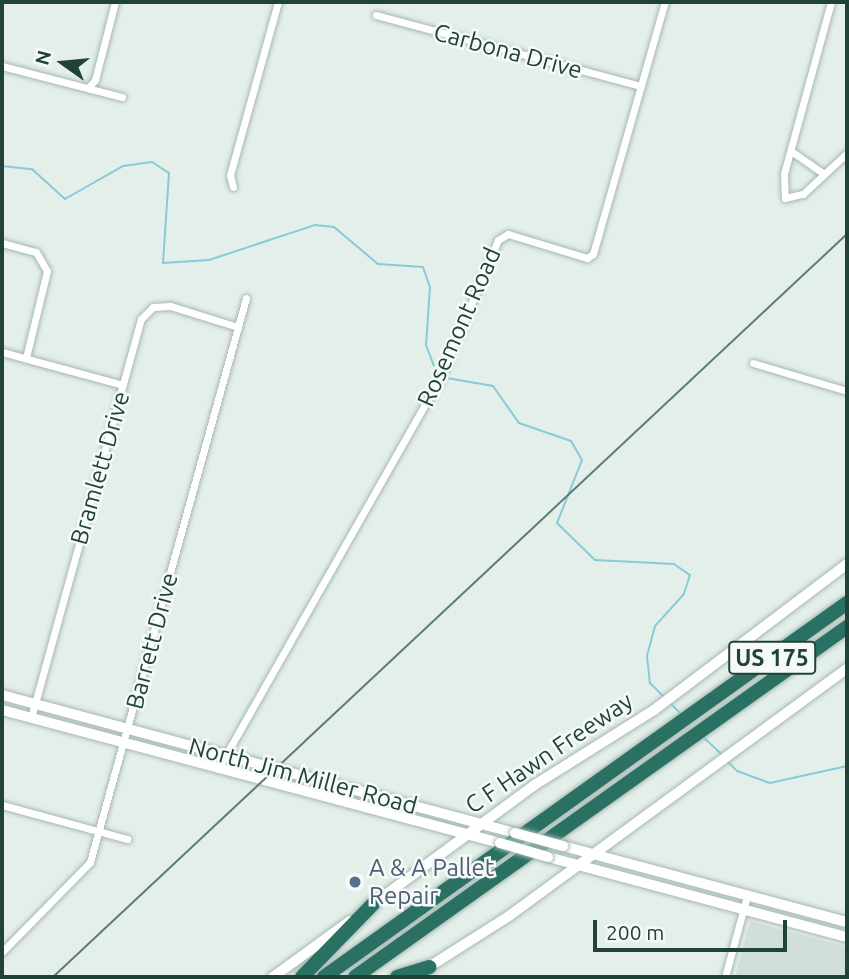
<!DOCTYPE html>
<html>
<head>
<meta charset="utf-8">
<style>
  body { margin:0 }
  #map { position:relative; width:849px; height:979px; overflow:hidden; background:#e4efea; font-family:Ubuntu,sans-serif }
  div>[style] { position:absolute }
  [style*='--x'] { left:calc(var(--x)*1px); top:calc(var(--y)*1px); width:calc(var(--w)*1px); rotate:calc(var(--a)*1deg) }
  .built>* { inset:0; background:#d2dfd9 }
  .stream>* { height:2px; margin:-1px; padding:0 1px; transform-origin:1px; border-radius:1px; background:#88cbd8 }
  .roads { filter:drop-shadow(0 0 2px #a6b8b1) drop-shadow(0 0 2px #a6b8b1) }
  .street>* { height:7px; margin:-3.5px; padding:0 3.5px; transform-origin:3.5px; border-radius:3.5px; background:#fff }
  .secondary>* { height:10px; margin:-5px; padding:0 5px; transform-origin:5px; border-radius:5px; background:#fff }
  .highway>* { height:14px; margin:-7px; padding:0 7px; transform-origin:7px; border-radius:7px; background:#2a7163 }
  .tram>* { height:2px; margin:-1px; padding:0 1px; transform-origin:1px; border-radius:1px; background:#5c7d75 }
  .bridges { filter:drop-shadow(0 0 2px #a1bbb2) drop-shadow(0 0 2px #a1bbb2) }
  .secondary-bridge>* { height:10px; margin:-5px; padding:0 5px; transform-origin:5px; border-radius:5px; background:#fff }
  .dots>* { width:19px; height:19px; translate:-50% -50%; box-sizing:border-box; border:4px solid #f5faf8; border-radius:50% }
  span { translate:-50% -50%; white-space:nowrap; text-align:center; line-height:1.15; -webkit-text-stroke:5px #f5faf8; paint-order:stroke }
  .shield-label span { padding:2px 5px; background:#f5faf8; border:2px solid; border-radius:5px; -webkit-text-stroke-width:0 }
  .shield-label { font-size:23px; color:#214239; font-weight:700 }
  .street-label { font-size:24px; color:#214239 }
  .service-label { font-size:24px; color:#4e5e75 }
  .left { translate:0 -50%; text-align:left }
  .frame { position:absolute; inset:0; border:4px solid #214239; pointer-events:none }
  .north { position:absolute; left:28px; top:28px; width:70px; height:70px; -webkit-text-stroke:5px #f5faf8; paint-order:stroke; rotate:285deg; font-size:19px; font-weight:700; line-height:28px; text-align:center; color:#214239 }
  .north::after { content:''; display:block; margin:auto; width:24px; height:32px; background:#214239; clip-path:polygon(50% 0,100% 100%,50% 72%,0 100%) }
  .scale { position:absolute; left:593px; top:920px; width:194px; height:32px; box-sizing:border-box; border:4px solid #214239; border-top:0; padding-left:9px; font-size:21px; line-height:24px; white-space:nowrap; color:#214239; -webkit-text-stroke:5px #f5faf8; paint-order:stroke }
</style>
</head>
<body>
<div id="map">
  <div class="built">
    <i style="clip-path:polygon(750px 921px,847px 947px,847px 977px,735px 977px)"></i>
  </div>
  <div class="stream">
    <i style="--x:2;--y:166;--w:30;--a:6"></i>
    <i style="--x:32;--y:169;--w:45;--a:42.3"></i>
    <i style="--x:65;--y:199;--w:67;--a:-29.6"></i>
    <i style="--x:123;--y:166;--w:29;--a:-8"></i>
    <i style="--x:152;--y:162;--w:20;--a:33"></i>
    <i style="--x:169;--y:173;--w:90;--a:93.8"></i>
    <i style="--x:163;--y:263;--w:46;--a:-3.7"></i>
    <i style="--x:209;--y:260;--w:112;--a:-18.3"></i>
    <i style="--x:315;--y:225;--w:19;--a:6"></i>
    <i style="--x:334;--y:227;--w:57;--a:40.1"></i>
    <i style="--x:378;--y:264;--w:45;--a:3.8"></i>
    <i style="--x:423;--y:267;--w:21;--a:71"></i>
    <i style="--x:430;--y:287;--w:58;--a:93.9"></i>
    <i style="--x:426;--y:345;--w:22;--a:69"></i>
    <i style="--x:447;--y:378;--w:47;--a:9.9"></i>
    <i style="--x:493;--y:386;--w:45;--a:54.9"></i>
    <i style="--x:519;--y:423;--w:55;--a:19.1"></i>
    <i style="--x:571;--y:441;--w:22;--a:60"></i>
    <i style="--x:582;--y:460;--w:68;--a:111.6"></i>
    <i style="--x:557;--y:523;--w:53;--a:44.2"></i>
    <i style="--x:595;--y:560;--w:79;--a:2.9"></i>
    <i style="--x:674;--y:564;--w:19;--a:35"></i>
    <i style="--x:690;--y:575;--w:20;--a:108"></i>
    <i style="--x:684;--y:594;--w:43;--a:132.2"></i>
    <i style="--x:655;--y:626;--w:31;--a:105"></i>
    <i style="--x:647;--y:656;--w:27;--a:84"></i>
    <i style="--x:650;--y:683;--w:20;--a:45"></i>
    <i style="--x:670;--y:703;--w:16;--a:45"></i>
    <i style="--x:702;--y:736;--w:26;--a:43"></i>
    <i style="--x:727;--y:761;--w:14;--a:45"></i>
    <i style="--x:737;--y:771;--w:35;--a:20"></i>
    <i style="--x:770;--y:783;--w:79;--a:-12.4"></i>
  </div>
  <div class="roads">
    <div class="street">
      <i style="--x:831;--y:2;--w:178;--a:105.3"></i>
      <i style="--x:784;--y:174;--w:24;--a:88"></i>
      <i style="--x:785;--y:198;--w:18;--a:-13"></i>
      <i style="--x:803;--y:194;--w:60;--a:-43"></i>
      <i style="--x:376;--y:15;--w:274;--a:15"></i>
      <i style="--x:2;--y:66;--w:124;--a:14.5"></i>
      <i style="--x:88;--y:88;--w:11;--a:-49"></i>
      <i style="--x:95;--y:80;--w:81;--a:-75.6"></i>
      <i style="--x:791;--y:151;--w:40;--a:34.9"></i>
      <i style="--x:233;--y:187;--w:12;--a:-104"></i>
      <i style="--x:230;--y:175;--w:180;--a:-74.5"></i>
      <i style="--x:2;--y:243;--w:35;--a:15"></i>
      <i style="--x:36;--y:252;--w:22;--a:60"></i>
      <i style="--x:47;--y:271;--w:89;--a:103.6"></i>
      <i style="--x:2;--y:352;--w:125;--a:15.3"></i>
      <i style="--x:753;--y:363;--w:98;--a:16.6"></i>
      <i style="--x:31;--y:718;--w:414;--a:-74.6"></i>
      <i style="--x:141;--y:319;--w:17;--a:-45"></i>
      <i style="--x:153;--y:307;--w:17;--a:-3"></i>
      <i style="--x:170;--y:306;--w:71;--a:17.2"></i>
      <i style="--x:219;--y:767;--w:450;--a:-60.4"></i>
      <i style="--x:441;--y:376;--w:147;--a:-67.3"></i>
      <i style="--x:498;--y:240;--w:12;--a:-31"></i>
      <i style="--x:508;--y:234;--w:83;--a:16.9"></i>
      <i style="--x:587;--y:258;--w:7;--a:-34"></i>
      <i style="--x:593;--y:254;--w:262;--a:-74.1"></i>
      <i style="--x:2;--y:805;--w:130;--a:15.2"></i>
      <i style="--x:2;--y:952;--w:126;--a:-45.6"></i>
      <i style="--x:90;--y:862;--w:585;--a:-74.54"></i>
      <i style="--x:725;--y:977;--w:84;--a:-74.8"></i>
    </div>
    <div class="secondary">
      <i style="--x:2;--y:695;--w:531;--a:15.06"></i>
      <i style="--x:2;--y:710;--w:515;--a:14.95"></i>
      <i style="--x:563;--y:846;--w:294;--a:15"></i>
      <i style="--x:548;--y:857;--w:310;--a:15"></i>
      <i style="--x:369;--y:907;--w:207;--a:-36.4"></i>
      <i style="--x:536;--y:784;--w:139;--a:-32.1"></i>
      <i style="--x:654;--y:710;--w:242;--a:-37.1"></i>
      <i style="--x:424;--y:970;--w:101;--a:-32.4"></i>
      <i style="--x:509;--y:916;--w:419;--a:-36.2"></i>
      <i style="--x:273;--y:977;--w:95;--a:-36"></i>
    </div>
    <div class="highway">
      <i style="--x:302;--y:977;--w:102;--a:-45.8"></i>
      <i style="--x:324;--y:977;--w:643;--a:-35.57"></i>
      <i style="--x:355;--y:977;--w:604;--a:-35.43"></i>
      <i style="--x:397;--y:977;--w:34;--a:-17"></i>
    </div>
  </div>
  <div class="tram">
    <i style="--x:53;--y:977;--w:1087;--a:-43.1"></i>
  </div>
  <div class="bridges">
    <div class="secondary-bridge">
      <i style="--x:515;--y:833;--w:50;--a:15.2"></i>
      <i style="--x:500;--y:843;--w:50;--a:16.3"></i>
    </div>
  </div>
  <div class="dots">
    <i style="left:355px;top:882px;background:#5c6f8a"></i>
  </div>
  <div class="shield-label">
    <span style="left:772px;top:658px">US 175</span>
  </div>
  <div class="street-label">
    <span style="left:508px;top:51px;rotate:15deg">Carbona Drive</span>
    <span style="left:459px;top:327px;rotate:-66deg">Rosemont Road</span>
    <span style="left:100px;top:468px;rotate:-74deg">Bramlett Drive</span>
    <span style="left:152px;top:641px;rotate:-75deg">Barrett Drive</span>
    <span style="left:549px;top:753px;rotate:-34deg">C F Hawn Freeway</span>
    <span style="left:303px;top:776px;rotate:15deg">North Jim Miller Road</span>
  </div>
  <div class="service-label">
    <span class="left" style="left:369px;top:882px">A &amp; A Pallet<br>Repair</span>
  </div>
  <div class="frame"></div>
  <div class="north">N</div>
  <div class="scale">200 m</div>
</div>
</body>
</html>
